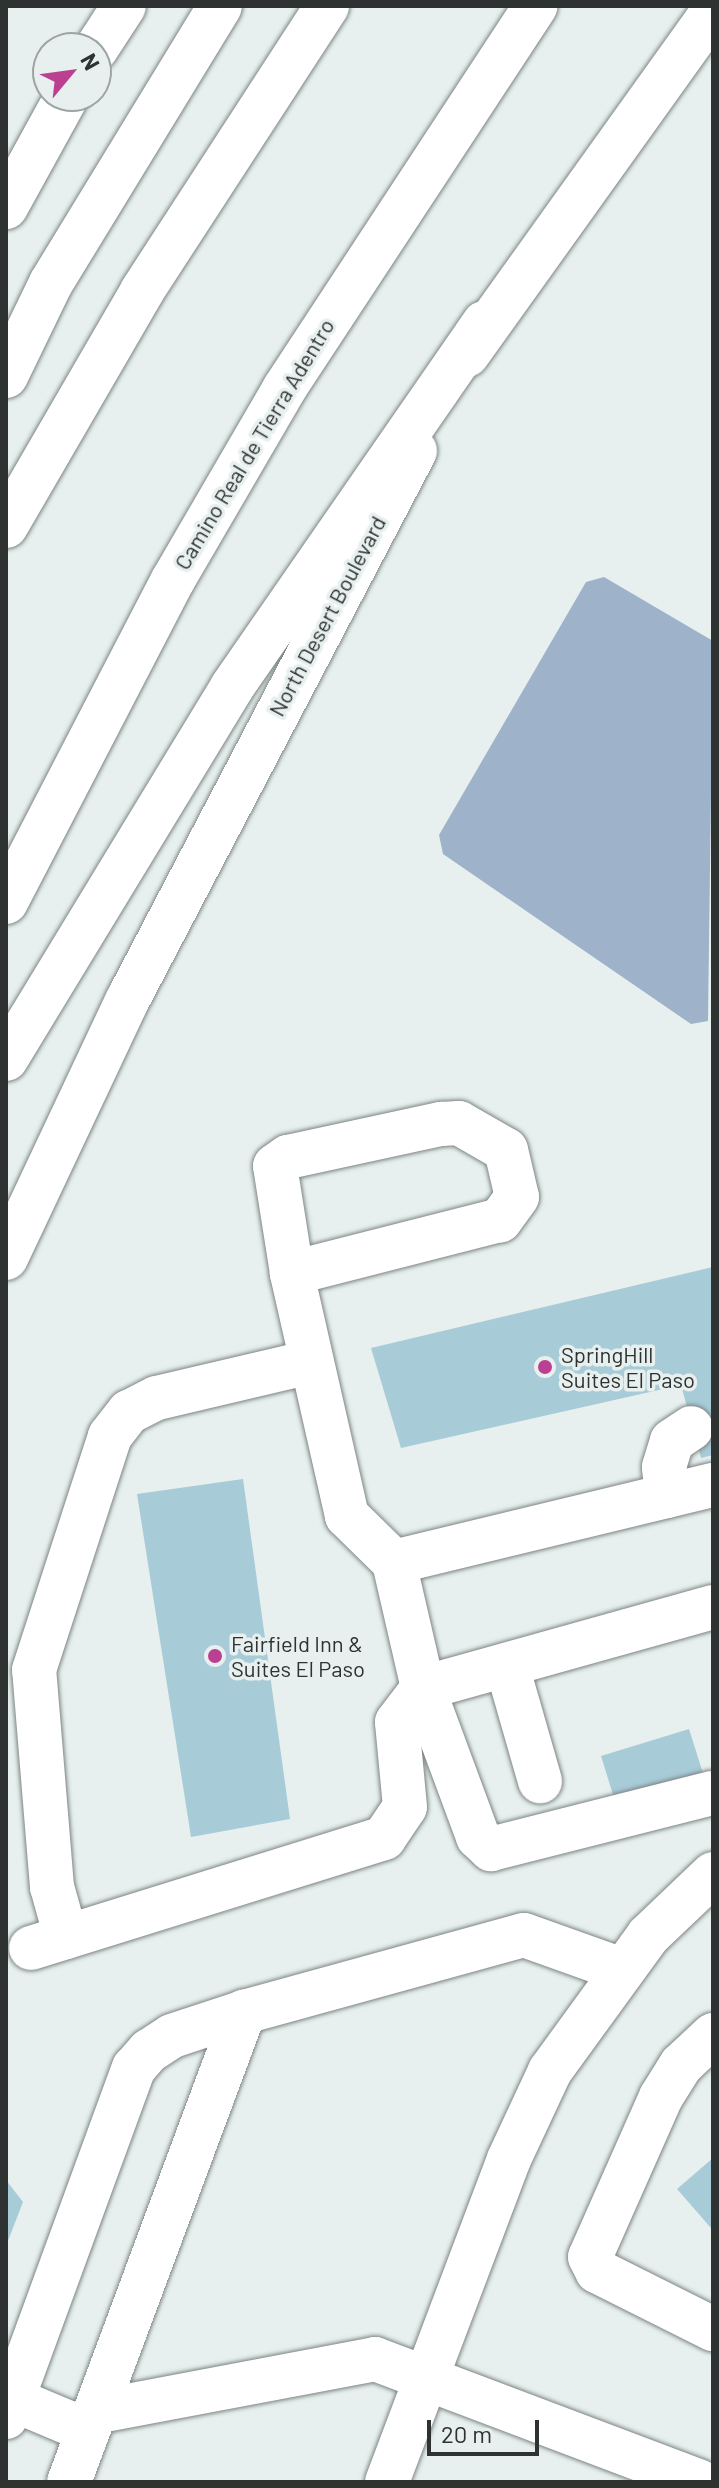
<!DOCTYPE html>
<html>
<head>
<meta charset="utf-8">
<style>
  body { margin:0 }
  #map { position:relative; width:719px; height:2488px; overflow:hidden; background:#e7f0ef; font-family:Barlow,sans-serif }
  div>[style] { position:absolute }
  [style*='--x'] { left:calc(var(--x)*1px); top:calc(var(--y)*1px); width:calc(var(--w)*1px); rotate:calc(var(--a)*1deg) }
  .water>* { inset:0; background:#9eb2ca }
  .building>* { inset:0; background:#a8cbd8 }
  .roads { filter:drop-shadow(0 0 2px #7d8484) drop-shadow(0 0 2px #7d8484) }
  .minor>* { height:44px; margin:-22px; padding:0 22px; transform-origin:22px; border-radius:22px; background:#fff }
  .major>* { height:44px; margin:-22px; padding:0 22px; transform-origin:22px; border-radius:22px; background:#fff }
  .highway>* { height:44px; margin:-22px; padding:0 22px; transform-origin:22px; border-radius:22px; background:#fff }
  .dots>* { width:22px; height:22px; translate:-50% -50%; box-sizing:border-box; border:4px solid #e7f0ef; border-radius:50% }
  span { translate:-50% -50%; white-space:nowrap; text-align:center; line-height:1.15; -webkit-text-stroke:7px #e7f0ef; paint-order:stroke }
  .street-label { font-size:22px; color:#2e3231 }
  .poi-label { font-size:22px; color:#2e3231 }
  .left { translate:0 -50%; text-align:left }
  .frame { position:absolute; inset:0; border:8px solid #2e3231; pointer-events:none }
  .north { position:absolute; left:32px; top:32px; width:80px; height:80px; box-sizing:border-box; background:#e7f0ef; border:2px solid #9da4a3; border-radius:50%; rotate:61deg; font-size:22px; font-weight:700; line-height:32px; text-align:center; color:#2e3231 }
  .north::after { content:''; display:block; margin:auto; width:28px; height:36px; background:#bc4091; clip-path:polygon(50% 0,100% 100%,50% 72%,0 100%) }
  .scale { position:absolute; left:427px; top:2420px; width:112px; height:36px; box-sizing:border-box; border:4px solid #2e3231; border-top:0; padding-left:10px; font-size:24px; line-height:28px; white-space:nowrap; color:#2e3231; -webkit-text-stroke:6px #e7f0ef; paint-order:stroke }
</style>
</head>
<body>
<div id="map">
  <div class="water">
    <i style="clip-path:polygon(604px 577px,713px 641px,708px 1021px,691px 1024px,443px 854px,439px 835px,586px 582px)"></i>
  </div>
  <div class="building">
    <i style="clip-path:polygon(713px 1267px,713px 1455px,701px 1458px,681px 1385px,401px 1448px,371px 1348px)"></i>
    <i style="clip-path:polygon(243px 1479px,290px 1819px,191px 1837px,137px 1494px)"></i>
    <i style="clip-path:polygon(689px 1729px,707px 1786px,619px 1814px,601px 1756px)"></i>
    <i style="clip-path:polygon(713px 2158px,713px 2227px,711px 2228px,677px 2189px)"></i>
    <i style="clip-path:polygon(6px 2180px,23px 2202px,6px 2246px)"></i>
  </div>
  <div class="roads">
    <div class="minor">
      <i style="--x:667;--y:1496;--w:29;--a:-96"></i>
      <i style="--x:664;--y:1467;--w:27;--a:-73"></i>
      <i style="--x:672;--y:1441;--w:23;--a:-34"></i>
      <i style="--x:394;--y:1562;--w:328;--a:-13.6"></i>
      <i style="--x:713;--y:1607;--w:301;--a:164.4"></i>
      <i style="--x:423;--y:1688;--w:159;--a:69.7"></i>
      <i style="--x:478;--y:1837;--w:18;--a:43"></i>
      <i style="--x:491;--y:1849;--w:229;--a:-14.2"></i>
      <i style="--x:507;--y:1666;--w:120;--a:74"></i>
      <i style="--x:66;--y:1937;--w:52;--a:-105.6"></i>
      <i style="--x:52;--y:1887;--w:218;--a:-94.7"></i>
      <i style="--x:34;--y:1670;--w:246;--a:-72"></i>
      <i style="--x:110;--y:1436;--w:31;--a:-52"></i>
      <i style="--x:129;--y:1412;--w:31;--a:-27"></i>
      <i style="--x:157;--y:1398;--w:158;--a:-13.2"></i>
      <i style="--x:31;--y:1948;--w:370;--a:-17.3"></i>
      <i style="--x:384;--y:1838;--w:37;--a:-56"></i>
      <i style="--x:405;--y:1807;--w:85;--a:-95.4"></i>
      <i style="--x:397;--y:1722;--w:43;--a:-52.6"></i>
      <i style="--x:423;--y:1688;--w:129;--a:-103"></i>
      <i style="--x:394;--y:1562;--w:66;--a:-135.6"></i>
      <i style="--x:347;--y:1516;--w:249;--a:-102.8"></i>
      <i style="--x:292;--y:1273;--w:108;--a:-99"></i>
      <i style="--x:275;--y:1166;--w:16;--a:-35"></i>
      <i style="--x:288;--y:1157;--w:157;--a:-12.2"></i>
      <i style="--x:441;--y:1124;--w:18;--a:-3"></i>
      <i style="--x:459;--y:1123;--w:54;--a:29.9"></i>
      <i style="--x:506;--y:1150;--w:48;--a:76.8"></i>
      <i style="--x:517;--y:1197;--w:29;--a:126"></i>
      <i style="--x:500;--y:1220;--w:215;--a:165.7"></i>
      <i style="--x:713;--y:2035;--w:44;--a:136.8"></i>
      <i style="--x:681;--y:2065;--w:38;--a:122"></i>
      <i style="--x:661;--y:2097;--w:175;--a:113.9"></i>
      <i style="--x:590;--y:2257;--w:16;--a:63"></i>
      <i style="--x:597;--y:2271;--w:130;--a:26.6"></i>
      <i style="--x:12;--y:2399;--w:82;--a:22.8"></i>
      <i style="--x:95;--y:2412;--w:285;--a:-10.7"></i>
      <i style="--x:375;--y:2359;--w:347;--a:20.7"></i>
      <i style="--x:6;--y:2417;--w:372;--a:-69.9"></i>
      <i style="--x:134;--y:2068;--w:23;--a:-49"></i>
      <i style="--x:149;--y:2051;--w:27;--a:-33"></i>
      <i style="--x:172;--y:2036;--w:76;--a:-18.4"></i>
      <i style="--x:244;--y:2012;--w:290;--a:-15.4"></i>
      <i style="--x:524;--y:1935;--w:104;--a:19.7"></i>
      <i style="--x:69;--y:2482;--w:502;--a:-69.58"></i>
      <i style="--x:387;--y:2482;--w:345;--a:-69.3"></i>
      <i style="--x:509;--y:2159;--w:97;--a:-65"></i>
      <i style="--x:550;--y:2071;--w:167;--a:-54"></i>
      <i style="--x:648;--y:1936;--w:90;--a:-43.6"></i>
    </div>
    <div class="major">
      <i style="--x:96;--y:49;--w:51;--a:-56.9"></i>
      <i style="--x:6;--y:207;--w:127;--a:-61.2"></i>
      <i style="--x:467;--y:355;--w:422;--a:-54.4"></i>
      <i style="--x:6;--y:1258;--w:284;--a:-64.8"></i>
      <i style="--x:127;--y:1001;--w:621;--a:-62.36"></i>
    </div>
    <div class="highway">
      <i style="--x:6;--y:376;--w:103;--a:-64.2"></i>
      <i style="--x:51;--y:283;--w:324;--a:-58.6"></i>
      <i style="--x:6;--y:526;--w:272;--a:-59.9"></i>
      <i style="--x:142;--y:291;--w:340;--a:-57"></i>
      <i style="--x:6;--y:902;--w:363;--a:-62.6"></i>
      <i style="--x:173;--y:580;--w:221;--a:-59.8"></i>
      <i style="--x:284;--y:389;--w:458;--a:-56.7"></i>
      <i style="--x:6;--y:1059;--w:435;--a:-58.7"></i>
      <i style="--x:232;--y:687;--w:443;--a:-55.3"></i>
    </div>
  </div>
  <div class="dots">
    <i style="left:545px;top:1367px;background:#bc4091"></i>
    <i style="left:215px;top:1656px;background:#bc4091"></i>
  </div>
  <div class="street-label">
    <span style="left:254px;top:444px;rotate:-59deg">Camino Real de Tierra Adentro</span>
    <span style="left:327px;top:616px;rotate:-62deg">North Desert Boulevard</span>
  </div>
  <div class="poi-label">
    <span class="left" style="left:561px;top:1367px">SpringHill<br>Suites El Paso</span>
    <span class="left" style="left:231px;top:1656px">Fairfield Inn &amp;<br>Suites El Paso</span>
  </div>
  <div class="frame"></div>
  <div class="north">N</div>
  <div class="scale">20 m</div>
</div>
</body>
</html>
